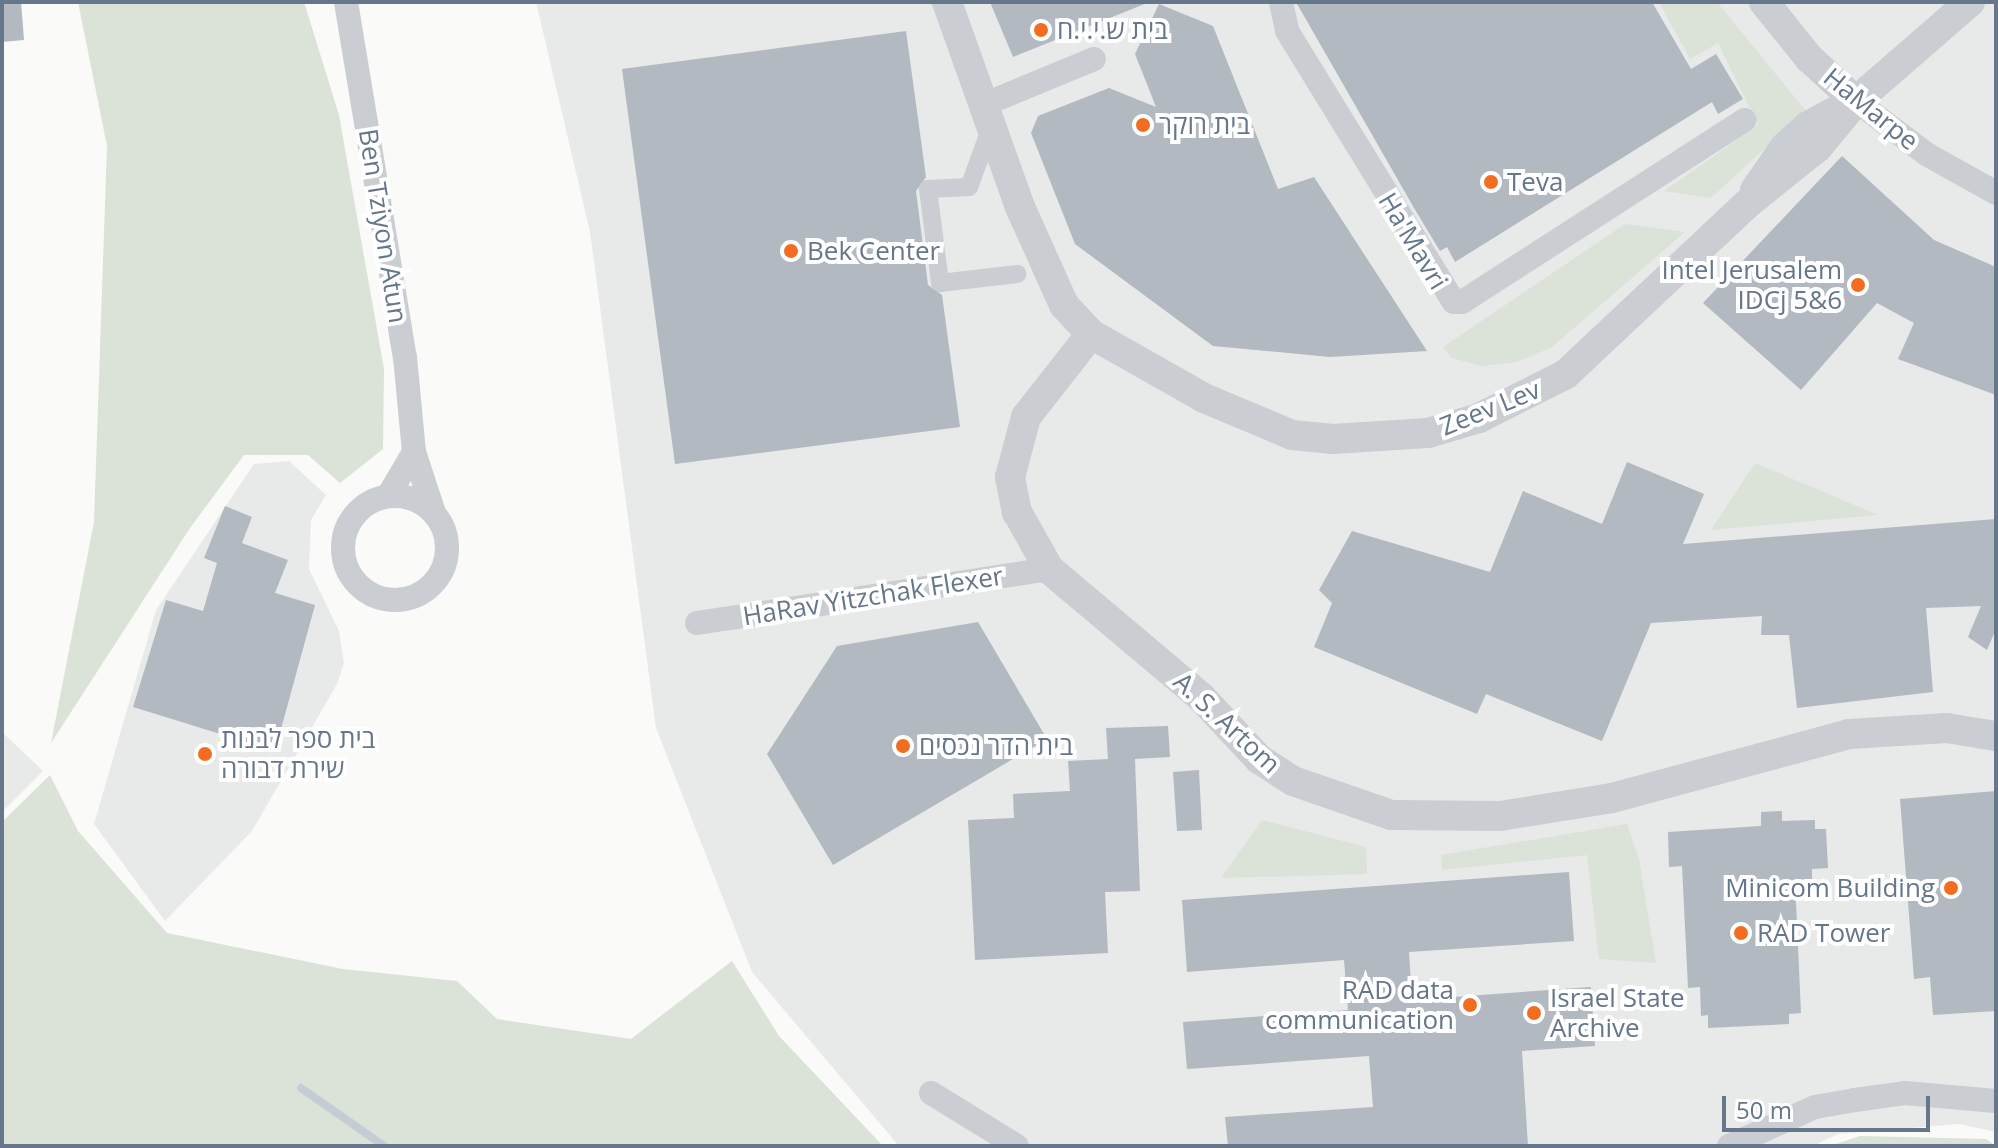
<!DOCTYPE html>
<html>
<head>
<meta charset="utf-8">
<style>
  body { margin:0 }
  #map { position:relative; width:1998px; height:1148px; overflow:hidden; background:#fafaf8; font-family:"Open Sans","Noto Sans Hebrew",sans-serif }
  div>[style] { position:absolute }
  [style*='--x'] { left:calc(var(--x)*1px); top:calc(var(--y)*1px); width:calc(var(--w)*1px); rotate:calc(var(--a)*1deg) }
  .built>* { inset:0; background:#e8e9e9 }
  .green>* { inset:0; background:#dbe2d8 }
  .stream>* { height:8px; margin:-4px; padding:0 4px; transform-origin:4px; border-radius:4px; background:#c3cdd3 }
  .building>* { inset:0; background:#b2b9c1 }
  .pedestrian>* { height:18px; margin:-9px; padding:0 9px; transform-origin:9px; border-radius:9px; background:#cacdd1 }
  .minor>* { height:24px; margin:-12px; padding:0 12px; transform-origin:12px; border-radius:12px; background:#cacdd1 }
  .minor>.ring { margin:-12px; padding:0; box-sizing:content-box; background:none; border:24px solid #cacdd1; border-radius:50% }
  .tertiary>* { height:30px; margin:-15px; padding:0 15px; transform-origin:15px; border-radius:15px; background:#cacdd1 }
  .dots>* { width:22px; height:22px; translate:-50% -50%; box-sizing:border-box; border:4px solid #fff; border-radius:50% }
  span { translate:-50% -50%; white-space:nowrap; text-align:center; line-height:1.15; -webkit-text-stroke:8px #fff; paint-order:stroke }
  .poi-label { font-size:26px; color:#66768b }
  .left { translate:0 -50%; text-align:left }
  .right { translate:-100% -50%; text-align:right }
  .street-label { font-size:26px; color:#66768b }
  .frame { position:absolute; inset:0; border:4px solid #66768b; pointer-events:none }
  .scale { position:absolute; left:1722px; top:1096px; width:208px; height:36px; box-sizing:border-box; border:4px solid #66768b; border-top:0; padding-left:10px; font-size:24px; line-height:28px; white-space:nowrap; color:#66768b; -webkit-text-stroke:6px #fff; paint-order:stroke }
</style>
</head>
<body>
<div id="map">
  <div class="built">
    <i style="clip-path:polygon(536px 2px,1996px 2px,1996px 1132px,1959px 1124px,1838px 1134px,1813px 1146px,899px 1146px,752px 972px,656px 728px,590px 232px)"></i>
    <i style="clip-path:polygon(289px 461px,326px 495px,311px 520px,309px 569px,339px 631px,344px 663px,337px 684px,252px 831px,165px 921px,94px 824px,156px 610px,254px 464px)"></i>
    <i style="clip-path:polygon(2px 732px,43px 771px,2px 812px)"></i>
  </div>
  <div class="green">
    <i style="clip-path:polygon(78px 2px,304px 2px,339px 115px,384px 369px,383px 449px,340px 483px,308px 455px,244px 455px,190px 528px,51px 743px,94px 522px,107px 146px)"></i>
    <i style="clip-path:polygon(1659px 2px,1717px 2px,1806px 111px,1711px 198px,1664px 191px,1758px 125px,1718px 43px,1690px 59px)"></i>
    <i style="clip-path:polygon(1625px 224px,1685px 232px,1552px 347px,1517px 362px,1482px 366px,1452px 358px,1443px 347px)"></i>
    <i style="clip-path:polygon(1755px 463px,1878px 515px,1711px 530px)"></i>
    <i style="clip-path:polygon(50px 775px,78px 831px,167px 933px,343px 969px,457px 981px,497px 1019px,631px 1039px,732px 961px,779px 1036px,883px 1146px,2px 1146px,2px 822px)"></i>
    <i style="clip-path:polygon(1262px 820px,1366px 847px,1367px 874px,1221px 878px)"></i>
    <i style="clip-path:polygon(1627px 824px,1639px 859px,1656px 963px,1599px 959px,1587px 855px,1442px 870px,1441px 855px)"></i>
    <i style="clip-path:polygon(1860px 1136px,1986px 1139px,1996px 1146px,1830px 1146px)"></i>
  </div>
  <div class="stream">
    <i style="--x:301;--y:1088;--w:101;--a:34.9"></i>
  </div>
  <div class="building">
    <i style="clip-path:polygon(2px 2px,21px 2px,24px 40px,2px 42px)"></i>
    <i style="clip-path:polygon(990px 2px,1147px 2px,1147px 3px,1013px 57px)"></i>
    <i style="clip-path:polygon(1296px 2px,1652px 2px,1691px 69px,1716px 54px,1743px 99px,1718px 114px,1712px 102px,1455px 262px,1447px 247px,1440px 251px,1414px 208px)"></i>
    <i style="clip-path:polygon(1159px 4px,1213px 26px,1278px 189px,1314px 177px,1427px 351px,1330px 357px,1213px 346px,1075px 244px,1031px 133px,1038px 116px,1109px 88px,1156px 107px,1135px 54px)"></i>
    <i style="clip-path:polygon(906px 31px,926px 177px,916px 191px,928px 285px,942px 295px,960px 427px,675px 464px,622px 69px)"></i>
    <i style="clip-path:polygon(1842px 156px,1934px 240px,1996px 267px,1996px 395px,1898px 359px,1914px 323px,1877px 303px,1801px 390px,1703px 303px)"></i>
    <i style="clip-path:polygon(1627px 462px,1704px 494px,1683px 544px,1996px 519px,1996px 629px,1987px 650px,1968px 637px,1981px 606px,1926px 608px,1933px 692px,1797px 708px,1789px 635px,1761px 635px,1762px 616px,1651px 623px,1602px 741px,1486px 694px,1477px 714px,1314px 647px,1332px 603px,1319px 590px,1352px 531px,1490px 572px,1523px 491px,1602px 524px)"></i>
    <i style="clip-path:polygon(225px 506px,252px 517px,242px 543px,288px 560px,275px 593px,315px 605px,275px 751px,133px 707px,166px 600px,203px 611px,217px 563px,204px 558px)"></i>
    <i style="clip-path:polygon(978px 622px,1047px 739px,833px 865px,767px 754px,837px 646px)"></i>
    <i style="clip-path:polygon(1168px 726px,1170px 757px,1135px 759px,1140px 891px,1105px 892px,1108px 953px,975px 960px,968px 820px,1014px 818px,1013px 794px,1070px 791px,1068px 761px,1108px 759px,1106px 728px)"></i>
    <i style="clip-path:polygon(1199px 770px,1202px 830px,1177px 831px,1173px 772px)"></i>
    <i style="clip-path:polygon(1996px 791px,1996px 1011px,1933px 1015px,1930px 977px,1914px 979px,1900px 799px)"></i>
    <i style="clip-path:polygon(1782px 811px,1782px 821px,1815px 820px,1815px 829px,1826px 829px,1828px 868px,1812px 869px,1812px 879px,1795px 880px,1801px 1013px,1789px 1014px,1789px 1024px,1708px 1028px,1708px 1015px,1701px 1016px,1700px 987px,1688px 988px,1682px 866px,1669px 867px,1668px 832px,1761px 826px,1761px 812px)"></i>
    <i style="clip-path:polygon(1569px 872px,1574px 941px,1409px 952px,1412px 1000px,1591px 987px,1595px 1046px,1522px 1051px,1528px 1146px,1228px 1146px,1225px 1117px,1373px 1107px,1369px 1056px,1187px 1069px,1183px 1022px,1348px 1010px,1344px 960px,1187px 972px,1182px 900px)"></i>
  </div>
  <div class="pedestrian">
    <i style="--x:991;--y:127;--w:64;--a:110.1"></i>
    <i style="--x:969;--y:187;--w:41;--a:177.2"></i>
    <i style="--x:928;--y:189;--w:95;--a:82.7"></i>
    <i style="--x:940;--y:283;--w:78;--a:-6.7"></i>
  </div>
  <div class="minor">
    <i style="--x:346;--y:2;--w:360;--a:80.6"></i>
    <i style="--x:405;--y:357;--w:95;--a:84.6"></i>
    <i style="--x:414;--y:452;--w:64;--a:71.8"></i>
    <i style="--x:1281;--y:2;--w:30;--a:78"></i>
    <i style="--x:1287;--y:31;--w:318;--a:58.4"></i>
    <i style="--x:1454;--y:302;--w:8;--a:0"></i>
    <i style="--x:1462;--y:302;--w:336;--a:-32.8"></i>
    <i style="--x:1856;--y:101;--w:90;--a:36.9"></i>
    <i style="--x:1928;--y:155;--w:78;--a:29.2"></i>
    <i style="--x:983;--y:105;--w:120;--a:-22.5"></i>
    <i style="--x:388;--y:496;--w:51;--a:-59.4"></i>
    <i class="ring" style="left:343px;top:496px;width:80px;height:80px"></i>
    <i style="--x:697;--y:623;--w:356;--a:-8.7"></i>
    <i style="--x:931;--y:1093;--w:101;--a:31.6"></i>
    <i style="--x:1729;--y:1146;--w:94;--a:-24.4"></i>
    <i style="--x:1815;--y:1107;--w:41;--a:-9.9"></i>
    <i style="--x:1855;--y:1100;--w:50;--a:-8"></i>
    <i style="--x:1905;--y:1093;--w:91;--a:5"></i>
  </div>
  <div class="tertiary">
    <i style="--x:947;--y:2;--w:218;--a:70.4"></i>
    <i style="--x:1020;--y:207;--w:107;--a:65.8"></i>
    <i style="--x:1064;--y:305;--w:40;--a:47"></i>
    <i style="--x:1091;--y:334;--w:130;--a:29.5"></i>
    <i style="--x:1204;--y:398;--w:95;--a:22.8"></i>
    <i style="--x:1292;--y:435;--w:41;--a:5.6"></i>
    <i style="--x:1333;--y:439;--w:95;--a:-3.6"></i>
    <i style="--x:1428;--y:433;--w:53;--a:-16.4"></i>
    <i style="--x:1479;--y:418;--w:97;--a:-26.8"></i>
    <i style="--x:1566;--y:374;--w:248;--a:-43.2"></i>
    <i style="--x:1747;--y:204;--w:91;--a:-38.8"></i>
    <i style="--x:1818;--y:147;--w:60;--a:-50.4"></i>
    <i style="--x:1856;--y:101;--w:151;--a:-41"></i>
    <i style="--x:1764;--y:2;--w:72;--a:51.2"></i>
    <i style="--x:1809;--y:58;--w:64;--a:42.5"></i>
    <i style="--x:1755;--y:190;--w:52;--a:-55.1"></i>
    <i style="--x:1785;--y:147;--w:31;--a:-42"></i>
    <i style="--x:1808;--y:126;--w:44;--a:-28.3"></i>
    <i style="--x:1091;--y:334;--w:105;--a:128.1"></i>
    <i style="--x:1026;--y:417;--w:62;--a:104.9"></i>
    <i style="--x:1010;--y:477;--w:36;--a:79"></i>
    <i style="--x:1017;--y:512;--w:65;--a:60.7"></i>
    <i style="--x:1049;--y:569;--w:199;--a:40.1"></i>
    <i style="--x:1201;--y:697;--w:85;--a:46.9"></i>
    <i style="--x:1259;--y:759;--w:40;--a:32.9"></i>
    <i style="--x:1293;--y:781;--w:104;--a:19.1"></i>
    <i style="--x:1391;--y:815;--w:109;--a:0.5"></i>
    <i style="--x:1500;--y:816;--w:113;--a:-9.1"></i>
    <i style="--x:1612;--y:798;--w:245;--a:-15.1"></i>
    <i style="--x:1849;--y:734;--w:98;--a:-3.5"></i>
    <i style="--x:1947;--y:728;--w:50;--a:9.3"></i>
  </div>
  <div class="dots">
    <i style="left:1041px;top:30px;background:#f26d20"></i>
    <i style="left:1143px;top:125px;background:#f26d20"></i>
    <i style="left:1491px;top:182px;background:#f26d20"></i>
    <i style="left:791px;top:251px;background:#f26d20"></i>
    <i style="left:1858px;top:285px;background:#f26d20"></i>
    <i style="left:903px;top:746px;background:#f26d20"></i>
    <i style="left:205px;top:754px;background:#f26d20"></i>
    <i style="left:1951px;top:888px;background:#f26d20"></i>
    <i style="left:1741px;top:933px;background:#f26d20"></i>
    <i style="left:1470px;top:1005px;background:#f26d20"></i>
    <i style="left:1534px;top:1013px;background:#f26d20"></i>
  </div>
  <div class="poi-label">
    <span class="left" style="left:1057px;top:30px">בית ש.י.י.ח</span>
    <span class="left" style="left:1159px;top:125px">בית רוקר</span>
    <span class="left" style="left:1507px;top:182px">Teva</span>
    <span class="left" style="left:807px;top:251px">Bek Center</span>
    <span class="right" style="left:1842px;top:285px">Intel Jerusalem<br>IDCj 5&amp;6</span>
    <span class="left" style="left:221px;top:754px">בית ספר לבנות<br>שירת דבורה</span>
    <span class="left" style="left:919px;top:746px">בית הדר נכסים</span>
    <span class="right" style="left:1935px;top:888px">Minicom Building</span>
    <span class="left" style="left:1757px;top:933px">RAD Tower</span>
    <span class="right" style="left:1454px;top:1005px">RAD data<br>communication</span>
    <span class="left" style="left:1550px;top:1013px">Israel State<br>Archive</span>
  </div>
  <div class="street-label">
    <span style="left:1871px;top:109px;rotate:39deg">HaMarpe</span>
    <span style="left:383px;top:226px;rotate:81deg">Ben Tziyon Atun</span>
    <span style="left:1413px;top:241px;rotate:59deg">Ha'Mavri</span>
    <span style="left:1490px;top:408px;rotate:-22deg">Zeev Lev</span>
    <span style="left:873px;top:596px;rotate:-9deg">HaRav Yitzchak Flexer</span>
    <span style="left:1227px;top:723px;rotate:43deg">A. S. Artom</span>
  </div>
  <div class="frame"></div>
  <div class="scale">50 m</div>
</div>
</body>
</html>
